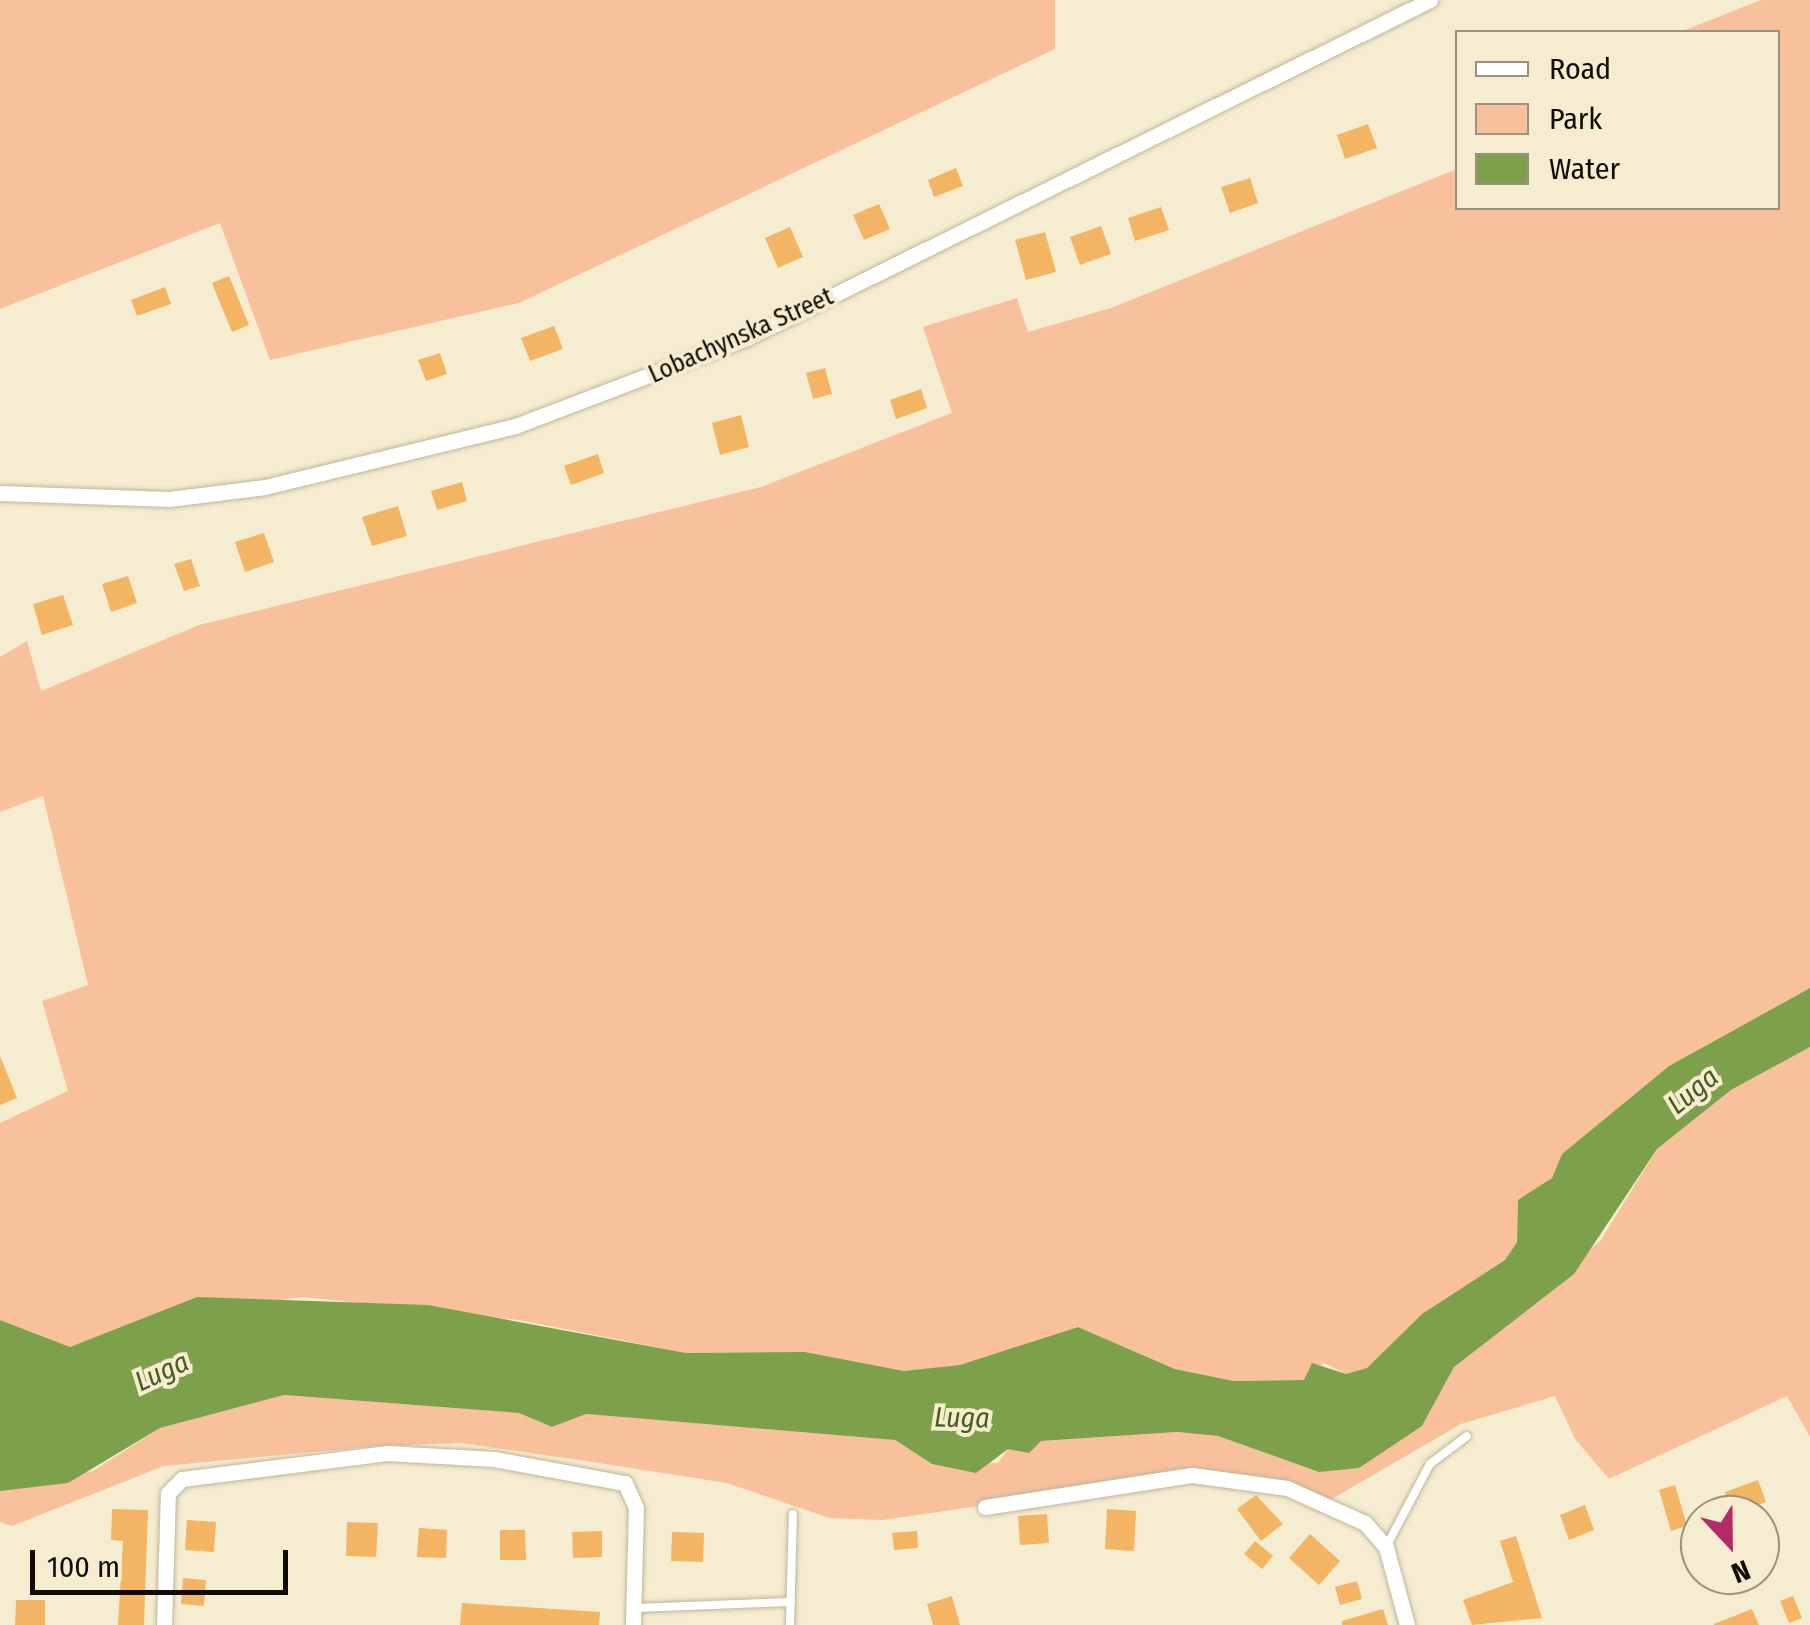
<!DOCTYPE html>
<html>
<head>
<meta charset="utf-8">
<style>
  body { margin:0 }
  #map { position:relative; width:1810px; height:1625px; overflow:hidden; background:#f6eccf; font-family:"Fira Sans Condensed",sans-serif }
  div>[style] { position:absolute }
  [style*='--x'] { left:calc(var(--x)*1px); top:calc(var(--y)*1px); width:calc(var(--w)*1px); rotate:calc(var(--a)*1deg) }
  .green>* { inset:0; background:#f9c09c }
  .water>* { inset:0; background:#7da14a }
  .building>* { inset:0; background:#f3b563 }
  .roads { filter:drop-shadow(0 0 2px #c0b69b) drop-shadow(0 0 2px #c0b69b) }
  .service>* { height:8px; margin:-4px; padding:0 4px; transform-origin:4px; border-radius:4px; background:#fff }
  .minor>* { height:15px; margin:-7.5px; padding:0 7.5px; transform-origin:7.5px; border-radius:7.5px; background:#fff }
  span { translate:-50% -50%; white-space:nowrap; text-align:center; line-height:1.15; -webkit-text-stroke:8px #f6eccf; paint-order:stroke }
  .street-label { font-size:25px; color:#100c04 }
  .water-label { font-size:28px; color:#455d20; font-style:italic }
  .legend { position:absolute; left:1455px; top:30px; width:325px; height:180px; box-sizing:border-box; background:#f6eccf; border:2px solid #9a927e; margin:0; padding:12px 18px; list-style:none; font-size:30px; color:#100c04 }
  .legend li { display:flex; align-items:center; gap:20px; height:50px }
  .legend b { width:50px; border:2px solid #9a927e }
  .north { position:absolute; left:1680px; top:1495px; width:100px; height:100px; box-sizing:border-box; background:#f6eccf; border:2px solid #9a927e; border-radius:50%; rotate:158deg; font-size:28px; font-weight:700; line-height:40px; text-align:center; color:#100c04 }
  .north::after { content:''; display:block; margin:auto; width:35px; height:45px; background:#b32a69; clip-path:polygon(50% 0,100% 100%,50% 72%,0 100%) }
  .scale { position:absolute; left:30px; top:1550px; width:258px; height:45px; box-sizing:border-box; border:5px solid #100c04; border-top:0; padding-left:12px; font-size:30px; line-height:35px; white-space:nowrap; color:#100c04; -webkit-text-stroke:8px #f6eccf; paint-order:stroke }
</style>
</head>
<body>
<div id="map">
  <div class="green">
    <i style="clip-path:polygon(0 0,1055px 0,1055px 49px,519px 303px,270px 360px,220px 223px,0 309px)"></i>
    <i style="clip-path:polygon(1761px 0,1810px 0,1810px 988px,1669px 1066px,1562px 1154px,1552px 1178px,1518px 1201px,1517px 1242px,1505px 1260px,1422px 1314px,1368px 1368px,1346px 1374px,1324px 1363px,1304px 1380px,1234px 1381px,1176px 1369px,1078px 1327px,960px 1366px,904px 1371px,805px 1352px,686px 1353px,519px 1320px,303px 1297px,244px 1305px,197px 1297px,70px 1347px,0 1320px,0 1123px,68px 1091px,42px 1001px,88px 985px,43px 796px,0 812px,0 657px,27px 641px,41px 691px,199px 625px,761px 487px,952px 413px,923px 327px,1017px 298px,1028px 332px,1111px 308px,1457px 169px,1458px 208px,1778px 208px,1778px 32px,1680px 32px)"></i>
    <i style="clip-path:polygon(1810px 1047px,1810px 1437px,1787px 1396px,1609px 1479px,1575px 1439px,1555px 1396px,1461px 1424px,1325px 1503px,1192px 1475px,883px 1520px,829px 1518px,727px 1483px,586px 1461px,461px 1443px,376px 1446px,164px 1466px,12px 1526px,0 1522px,0 1491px,93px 1471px,160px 1428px,284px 1395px,519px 1413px,552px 1427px,586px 1414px,895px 1440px,932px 1464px,998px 1463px,1008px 1449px,1041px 1441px,1177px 1432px,1218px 1436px,1319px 1472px,1422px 1426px,1454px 1367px,1601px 1240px,1657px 1149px,1731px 1090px)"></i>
  </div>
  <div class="water">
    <i style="clip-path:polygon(1810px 988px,1810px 1047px,1731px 1090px,1657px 1149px,1574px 1274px,1454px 1367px,1422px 1426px,1359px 1468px,1319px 1472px,1218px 1436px,1177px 1432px,1041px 1441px,1029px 1453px,1008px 1449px,976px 1473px,932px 1464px,895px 1440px,586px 1414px,552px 1427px,519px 1413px,284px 1395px,160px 1428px,68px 1483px,0 1491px,0 1320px,70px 1347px,197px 1297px,428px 1305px,686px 1353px,805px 1352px,904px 1371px,960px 1365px,1078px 1327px,1175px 1369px,1234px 1381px,1304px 1380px,1312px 1363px,1346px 1374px,1367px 1368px,1422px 1314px,1505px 1260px,1517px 1242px,1518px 1200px,1552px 1178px,1562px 1154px,1669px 1066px)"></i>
  </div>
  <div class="building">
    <i style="clip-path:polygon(1368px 124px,1377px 148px,1345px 159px,1337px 135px)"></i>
    <i style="clip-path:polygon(956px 168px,963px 186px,934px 197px,928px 180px)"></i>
    <i style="clip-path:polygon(1250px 178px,1258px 203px,1230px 213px,1221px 187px)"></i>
    <i style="clip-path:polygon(879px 204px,890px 229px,864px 240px,853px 215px)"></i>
    <i style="clip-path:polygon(1161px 207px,1169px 230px,1135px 241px,1128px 218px)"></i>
    <i style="clip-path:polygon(1101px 226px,1111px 254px,1080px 265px,1070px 237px)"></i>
    <i style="clip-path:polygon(790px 227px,803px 257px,778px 268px,765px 238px)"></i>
    <i style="clip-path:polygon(1045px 232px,1056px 272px,1026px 280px,1015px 240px)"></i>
    <i style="clip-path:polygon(229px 276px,249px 325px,232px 332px,212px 283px)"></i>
    <i style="clip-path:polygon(165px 287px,171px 304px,137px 316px,131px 300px)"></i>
    <i style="clip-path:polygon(554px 326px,563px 349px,530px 361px,521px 338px)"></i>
    <i style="clip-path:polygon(440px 353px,447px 374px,426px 381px,418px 360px)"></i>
    <i style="clip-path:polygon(825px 368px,832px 394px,813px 399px,806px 373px)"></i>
    <i style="clip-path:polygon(921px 389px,927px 408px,896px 419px,890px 400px)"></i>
    <i style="clip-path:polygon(741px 415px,749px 447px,720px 455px,712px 423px)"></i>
    <i style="clip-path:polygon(598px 454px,604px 473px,571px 485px,564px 466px)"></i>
    <i style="clip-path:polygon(462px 482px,467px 501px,437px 510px,431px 491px)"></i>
    <i style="clip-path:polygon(398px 506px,407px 536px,372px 546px,362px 517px)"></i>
    <i style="clip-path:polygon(264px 533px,274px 562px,245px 572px,235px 542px)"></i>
    <i style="clip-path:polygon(191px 559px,200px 586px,184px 591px,174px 564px)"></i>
    <i style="clip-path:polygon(128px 576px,137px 603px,111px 612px,102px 584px)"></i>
    <i style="clip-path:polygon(63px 595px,73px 625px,42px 635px,33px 604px)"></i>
    <i style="clip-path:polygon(0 1056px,17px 1098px,0 1105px)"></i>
    <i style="clip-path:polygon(1758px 1480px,1766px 1502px,1733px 1514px,1725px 1492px)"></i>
    <i style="clip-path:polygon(1675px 1485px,1687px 1526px,1671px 1531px,1659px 1490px)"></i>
    <i style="clip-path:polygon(1256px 1495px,1283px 1524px,1261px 1541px,1237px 1509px)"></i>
    <i style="clip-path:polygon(1585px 1505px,1594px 1530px,1569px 1540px,1560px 1515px)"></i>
    <i style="clip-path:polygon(112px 1509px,148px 1510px,144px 1625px,118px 1625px,123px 1541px,111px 1540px)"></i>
    <i style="clip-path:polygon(1107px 1509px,1136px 1511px,1134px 1551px,1105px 1549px)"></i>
    <i style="clip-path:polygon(1047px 1514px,1049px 1543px,1020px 1545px,1018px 1516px)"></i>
    <i style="clip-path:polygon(187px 1520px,216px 1522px,214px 1552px,185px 1550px)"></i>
    <i style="clip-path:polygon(347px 1522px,378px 1523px,376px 1557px,346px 1556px)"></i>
    <i style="clip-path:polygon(419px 1528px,447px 1530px,446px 1558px,417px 1557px)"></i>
    <i style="clip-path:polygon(500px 1530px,525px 1530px,526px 1560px,500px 1560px)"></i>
    <i style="clip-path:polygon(602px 1531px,602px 1557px,573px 1558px,572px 1532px)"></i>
    <i style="clip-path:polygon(917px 1531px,918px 1548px,894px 1550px,892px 1533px)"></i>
    <i style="clip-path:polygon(672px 1532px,704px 1533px,703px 1562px,671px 1561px)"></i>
    <i style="clip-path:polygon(1310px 1534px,1340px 1561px,1319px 1585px,1289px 1558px)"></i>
    <i style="clip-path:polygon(1516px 1536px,1542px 1618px,1472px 1625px,1463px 1600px,1513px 1582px,1500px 1541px)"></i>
    <i style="clip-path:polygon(1255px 1541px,1273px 1556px,1262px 1569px,1244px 1554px)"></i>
    <i style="clip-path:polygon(183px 1578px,206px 1580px,204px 1606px,181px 1604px)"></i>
    <i style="clip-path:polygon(1357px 1581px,1362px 1599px,1340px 1605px,1335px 1587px)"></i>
    <i style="clip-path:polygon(952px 1596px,960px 1625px,933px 1625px,927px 1604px)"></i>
    <i style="clip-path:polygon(1793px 1596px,1802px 1618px,1789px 1623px,1780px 1601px)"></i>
    <i style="clip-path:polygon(16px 1600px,45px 1600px,45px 1625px,15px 1625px)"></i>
    <i style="clip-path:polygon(462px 1603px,600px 1612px,599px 1625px,460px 1625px)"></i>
    <i style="clip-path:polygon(1383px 1609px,1388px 1625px,1342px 1625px,1342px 1621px)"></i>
    <i style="clip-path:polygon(1752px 1609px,1759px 1625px,1714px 1625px,1714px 1624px)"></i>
  </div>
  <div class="roads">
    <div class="service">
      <i style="--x:1386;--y:1547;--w:94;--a:-62.1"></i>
      <i style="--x:1430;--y:1464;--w:46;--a:-37.1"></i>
      <i style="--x:633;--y:1608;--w:158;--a:-2.2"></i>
      <i style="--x:790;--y:1625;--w:111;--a:-88.5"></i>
    </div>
    <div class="minor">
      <i style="--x:0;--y:493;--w:169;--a:2"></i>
      <i style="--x:169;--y:499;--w:97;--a:-7.1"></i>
      <i style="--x:265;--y:487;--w:257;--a:-13.7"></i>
      <i style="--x:515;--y:426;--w:250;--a:-20.8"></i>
      <i style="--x:749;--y:337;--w:760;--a:-26.33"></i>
      <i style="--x:985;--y:1507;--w:209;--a:-8.8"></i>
      <i style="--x:1192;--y:1475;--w:96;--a:7.8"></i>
      <i style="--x:1287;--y:1488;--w:85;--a:24.2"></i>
      <i style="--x:1365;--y:1523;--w:32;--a:49"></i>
      <i style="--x:1386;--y:1547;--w:81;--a:74.9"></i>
      <i style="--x:164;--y:1625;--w:132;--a:-88.3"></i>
      <i style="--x:168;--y:1493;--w:20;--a:-45"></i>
      <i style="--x:182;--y:1479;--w:207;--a:-7.2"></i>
      <i style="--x:387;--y:1453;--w:107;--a:3.2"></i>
      <i style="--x:494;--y:1459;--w:133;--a:10.4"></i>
      <i style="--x:625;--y:1483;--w:27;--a:66"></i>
      <i style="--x:636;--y:1508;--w:117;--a:91.5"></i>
    </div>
  </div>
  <div class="street-label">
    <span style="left:741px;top:336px;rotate:-24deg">Lobachynska Street</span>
  </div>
  <div class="water-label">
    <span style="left:1693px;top:1091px;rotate:-39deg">Luga</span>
    <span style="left:162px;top:1372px;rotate:-25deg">Luga</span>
    <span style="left:962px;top:1418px;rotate:1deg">Luga</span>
  </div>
  <ul class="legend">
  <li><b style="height:12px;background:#fff"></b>Road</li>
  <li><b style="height:28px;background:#f9c09c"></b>Park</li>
  <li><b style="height:28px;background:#7da14a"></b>Water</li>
  </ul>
  <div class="north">N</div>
  <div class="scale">100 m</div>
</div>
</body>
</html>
